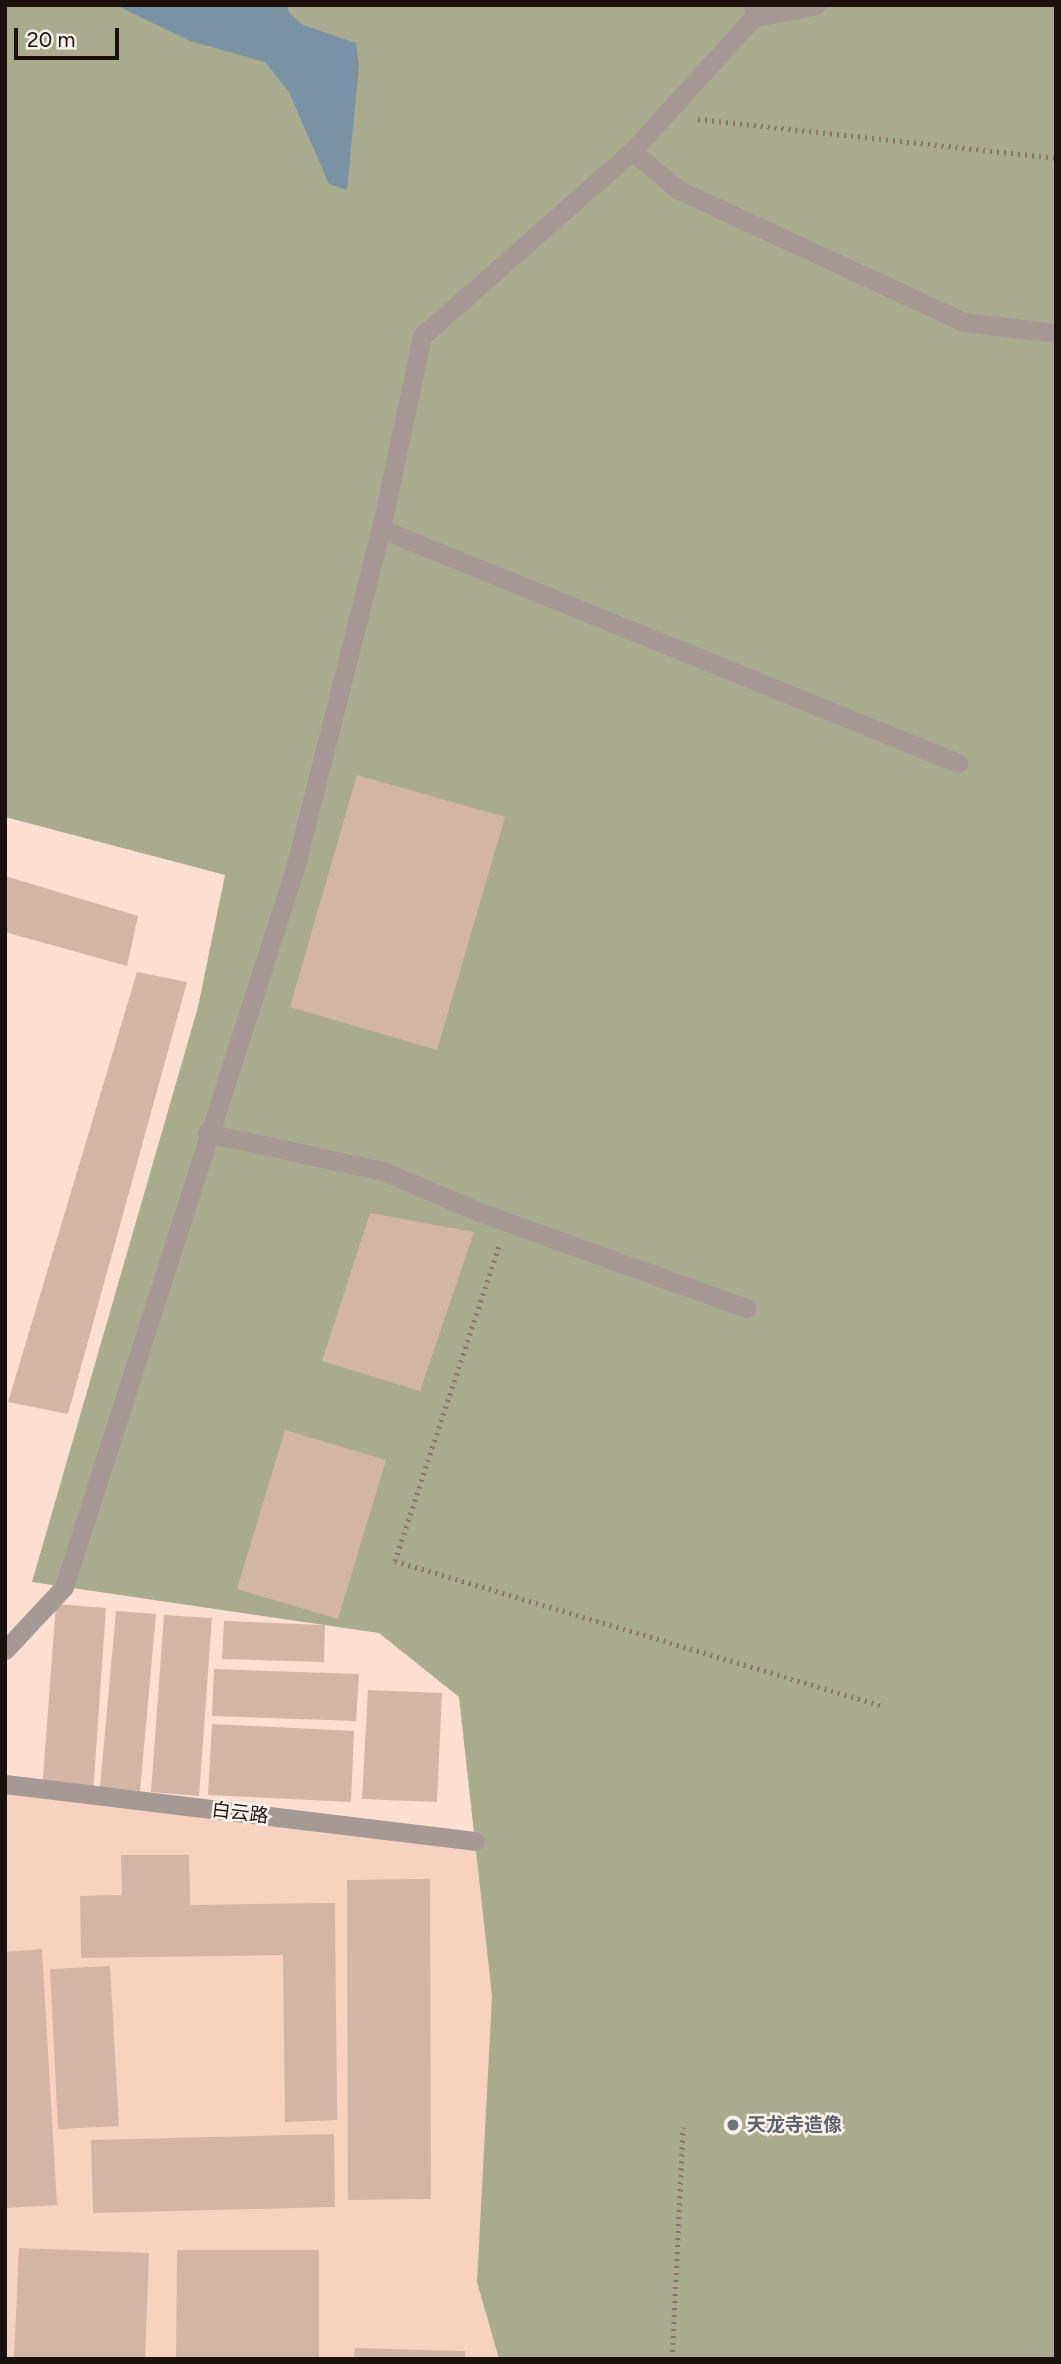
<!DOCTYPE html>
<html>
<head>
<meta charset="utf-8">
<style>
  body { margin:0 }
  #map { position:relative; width:1061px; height:2364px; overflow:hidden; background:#fcdfd1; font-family:Figtree,"Noto Sans SC",sans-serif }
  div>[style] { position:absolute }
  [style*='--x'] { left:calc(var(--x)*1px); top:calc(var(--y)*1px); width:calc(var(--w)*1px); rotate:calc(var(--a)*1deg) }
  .built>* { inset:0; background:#f6d2c1 }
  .forest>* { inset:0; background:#a9ab8e }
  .water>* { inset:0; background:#7993a5 }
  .building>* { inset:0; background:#d3b5a6 }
  .path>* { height:4.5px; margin-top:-2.25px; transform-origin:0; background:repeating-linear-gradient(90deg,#88756c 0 2px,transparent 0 7px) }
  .service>* { height:19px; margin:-9.5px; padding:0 9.5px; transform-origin:9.5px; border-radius:9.5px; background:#a59895 }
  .minor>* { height:19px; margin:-9.5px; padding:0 9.5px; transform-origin:9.5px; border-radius:9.5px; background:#a59895 }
  .dots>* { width:19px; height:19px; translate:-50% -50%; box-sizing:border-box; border:4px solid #fcf0eb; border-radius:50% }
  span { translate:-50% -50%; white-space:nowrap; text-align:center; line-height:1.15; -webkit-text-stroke:5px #fcf0eb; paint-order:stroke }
  .street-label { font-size:19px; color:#1b120d }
  .worship-label { font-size:19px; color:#5b616d; font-weight:700 }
  .left { translate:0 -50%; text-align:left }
  .frame { position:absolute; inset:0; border:7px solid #1b120d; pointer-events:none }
  .scale { position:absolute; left:14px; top:28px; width:105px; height:32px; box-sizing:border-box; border:4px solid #1b120d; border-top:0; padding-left:9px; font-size:21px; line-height:24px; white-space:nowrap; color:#1b120d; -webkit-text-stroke:5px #fcf0eb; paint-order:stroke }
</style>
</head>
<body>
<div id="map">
  <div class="built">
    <i style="clip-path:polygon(5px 1784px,475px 1841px,492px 1996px,477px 2282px,499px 2359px,5px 2359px)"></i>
  </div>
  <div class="forest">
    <i style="clip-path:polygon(5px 5px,1056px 5px,1056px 2359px,499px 2359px,477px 2282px,492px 1996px,459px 1697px,379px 1633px,32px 1582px,198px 1007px,225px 875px,5px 817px)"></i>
  </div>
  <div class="water">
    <i style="clip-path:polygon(116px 5px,287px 5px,289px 13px,303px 25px,356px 43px,359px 66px,347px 190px,329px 184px,289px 92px,265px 62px,190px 41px)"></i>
  </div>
  <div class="building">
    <i style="clip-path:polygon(357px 775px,505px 817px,437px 1050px,290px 1007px)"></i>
    <i style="clip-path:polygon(5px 876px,138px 916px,127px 966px,5px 932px)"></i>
    <i style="clip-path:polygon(137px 972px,187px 982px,68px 1414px,8px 1402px)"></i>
    <i style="clip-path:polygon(370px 1213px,474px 1232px,420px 1391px,322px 1361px)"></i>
    <i style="clip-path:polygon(285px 1430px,386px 1460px,338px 1619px,237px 1589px)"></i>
    <i style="clip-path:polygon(56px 1604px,106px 1608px,93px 1793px,42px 1790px)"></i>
    <i style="clip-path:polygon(116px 1611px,156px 1614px,140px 1791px,100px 1787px)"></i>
    <i style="clip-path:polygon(164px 1615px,212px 1618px,199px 1796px,151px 1792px)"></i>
    <i style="clip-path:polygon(224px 1621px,325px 1625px,324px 1662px,222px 1659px)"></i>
    <i style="clip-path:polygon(214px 1669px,359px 1674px,356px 1721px,212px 1716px)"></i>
    <i style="clip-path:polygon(368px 1690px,442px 1693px,437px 1802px,362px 1799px)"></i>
    <i style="clip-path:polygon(212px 1724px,354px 1731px,351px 1802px,208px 1795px)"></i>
    <i style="clip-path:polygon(121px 1855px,189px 1855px,190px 1905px,335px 1903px,337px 2120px,285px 2122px,283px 1955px,81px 1958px,80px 1896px,122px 1895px)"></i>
    <i style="clip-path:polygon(430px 1879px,431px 2199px,348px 2200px,347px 1880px)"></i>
    <i style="clip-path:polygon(42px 1949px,57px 2205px,5px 2208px,5px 1952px)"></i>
    <i style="clip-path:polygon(110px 1966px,119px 2126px,58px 2129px,50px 1969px)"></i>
    <i style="clip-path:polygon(334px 2134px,335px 2207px,93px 2213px,91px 2140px)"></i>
    <i style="clip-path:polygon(19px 2248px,149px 2253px,145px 2359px,14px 2359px)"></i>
    <i style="clip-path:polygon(177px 2250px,319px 2250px,319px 2359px,176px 2359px)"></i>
    <i style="clip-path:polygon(355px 2348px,465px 2351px,465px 2359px,354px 2359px)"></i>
  </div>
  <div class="path">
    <i style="--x:698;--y:119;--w:360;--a:6.2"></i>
    <i style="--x:499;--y:1247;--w:331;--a:108.3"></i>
    <i style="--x:395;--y:1561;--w:506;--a:16.54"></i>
    <i style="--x:672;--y:2359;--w:232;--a:-87.3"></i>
  </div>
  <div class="service">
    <i style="--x:753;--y:7;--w:10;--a:79"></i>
    <i style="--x:755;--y:17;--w:62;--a:-11.1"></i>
    <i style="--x:632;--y:151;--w:59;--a:40.2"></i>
    <i style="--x:677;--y:189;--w:315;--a:24.9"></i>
    <i style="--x:963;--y:322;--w:94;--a:6.7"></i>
    <i style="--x:381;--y:529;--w:623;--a:22.07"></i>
    <i style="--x:207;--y:1133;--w:180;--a:12.2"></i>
    <i style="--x:383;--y:1171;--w:108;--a:23"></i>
    <i style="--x:482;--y:1213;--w:281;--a:19.8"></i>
  </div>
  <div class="minor">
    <i style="--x:5;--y:1650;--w:86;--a:-46.9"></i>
    <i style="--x:64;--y:1587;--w:755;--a:-72.19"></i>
    <i style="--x:295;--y:868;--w:350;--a:-75.8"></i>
    <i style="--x:381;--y:529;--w:197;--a:-78"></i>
    <i style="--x:422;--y:336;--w:280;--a:-41.4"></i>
    <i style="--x:632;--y:151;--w:197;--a:-47.7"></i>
    <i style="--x:5;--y:1784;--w:473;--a:6.9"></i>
  </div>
  <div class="dots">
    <i style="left:733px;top:2125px;background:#6b7280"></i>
  </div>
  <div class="street-label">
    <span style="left:240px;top:1813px;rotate:7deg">白云路</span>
  </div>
  <div class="worship-label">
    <span class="left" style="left:747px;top:2125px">天龙寺造像</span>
  </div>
  <div class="frame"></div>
  <div class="scale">20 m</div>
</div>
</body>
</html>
